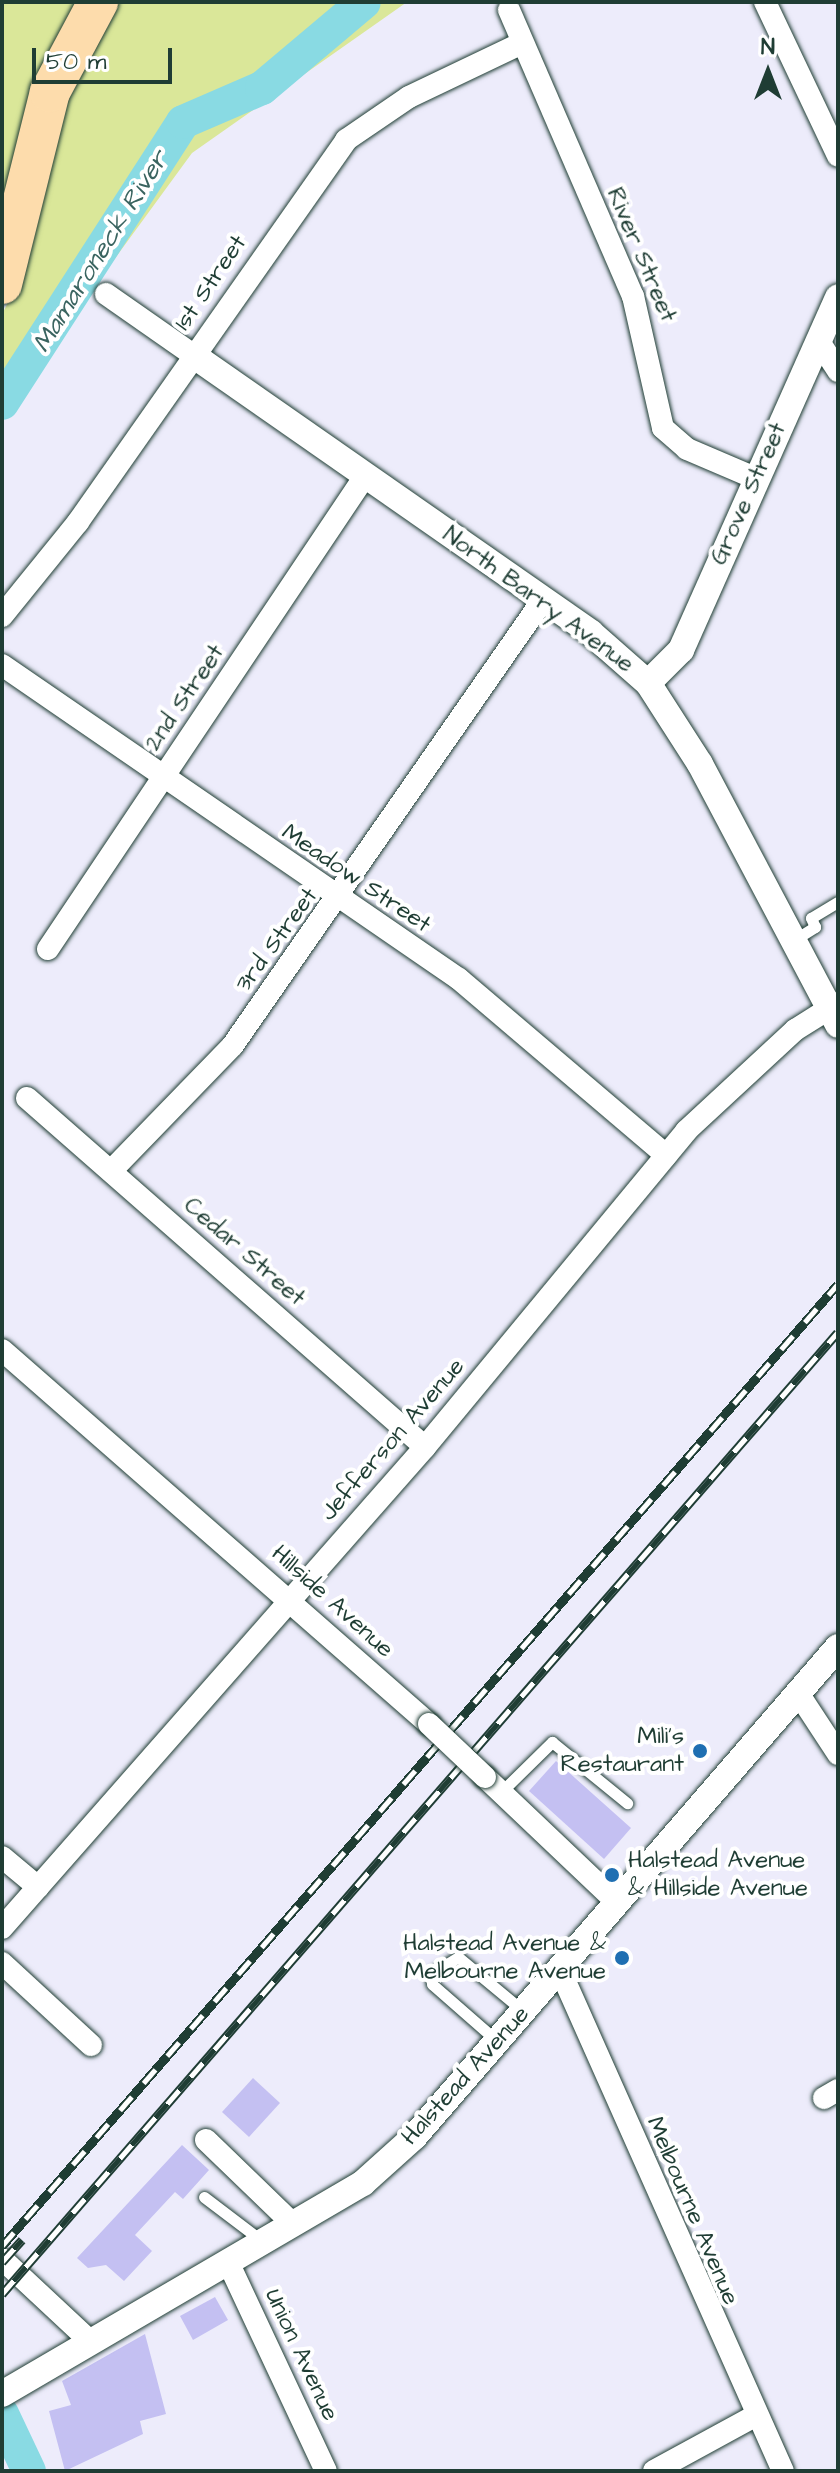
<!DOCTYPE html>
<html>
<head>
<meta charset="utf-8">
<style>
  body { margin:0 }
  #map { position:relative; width:840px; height:2473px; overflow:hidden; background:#edecfb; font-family:"Architects Daughter",sans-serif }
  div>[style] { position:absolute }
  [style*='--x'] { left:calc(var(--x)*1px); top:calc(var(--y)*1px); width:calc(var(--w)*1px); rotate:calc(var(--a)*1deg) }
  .green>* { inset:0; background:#dae799 }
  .river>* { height:34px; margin:-17px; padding:0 17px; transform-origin:17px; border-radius:17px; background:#89dae3 }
  .building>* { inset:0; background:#c4c0f2 }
  .roads { filter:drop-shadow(0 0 2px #1f3d34) drop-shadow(0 0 2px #1f3d34) }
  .service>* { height:11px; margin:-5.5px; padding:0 5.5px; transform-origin:5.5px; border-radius:5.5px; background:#fff }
  .minor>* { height:22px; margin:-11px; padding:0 11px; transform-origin:11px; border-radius:11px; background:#fff }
  .tertiary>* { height:26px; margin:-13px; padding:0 13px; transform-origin:13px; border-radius:13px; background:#fff }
  .motorway>* { height:40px; margin:-20px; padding:0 20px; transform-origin:20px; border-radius:20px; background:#fddcac }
  .rail>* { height:9px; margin-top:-4.5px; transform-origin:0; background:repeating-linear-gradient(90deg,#fff 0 18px,#1f3d34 0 36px); box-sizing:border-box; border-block:2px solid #1f3d34 }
  .bridges { filter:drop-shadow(0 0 2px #1f3d34) drop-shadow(0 0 2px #1f3d34) }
  .minor-bridge>* { height:22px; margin:-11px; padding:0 11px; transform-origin:11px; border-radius:11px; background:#fff }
  .dots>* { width:22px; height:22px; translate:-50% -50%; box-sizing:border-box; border:4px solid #fff; border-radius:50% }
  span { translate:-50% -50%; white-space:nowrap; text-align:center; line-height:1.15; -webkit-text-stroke:8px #fff; paint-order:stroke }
  .street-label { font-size:24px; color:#1f3d34 }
  .poi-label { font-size:24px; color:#1f3d34 }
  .right { translate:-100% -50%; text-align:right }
  .left { translate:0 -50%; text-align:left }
  .water-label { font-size:26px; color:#3a6460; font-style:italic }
  .frame { position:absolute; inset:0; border:4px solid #1f3d34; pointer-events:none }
  .north { position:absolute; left:728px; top:32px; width:80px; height:80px; -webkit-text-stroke:6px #fff; paint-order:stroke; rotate:0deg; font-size:22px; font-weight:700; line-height:32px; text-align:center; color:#1f3d34 }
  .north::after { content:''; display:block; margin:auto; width:28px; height:36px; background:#1f3d34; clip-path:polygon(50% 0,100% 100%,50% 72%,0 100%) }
  .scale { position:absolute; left:32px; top:48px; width:140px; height:36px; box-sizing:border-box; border:4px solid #1f3d34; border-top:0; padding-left:10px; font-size:24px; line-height:28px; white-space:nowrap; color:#1f3d34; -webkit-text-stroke:6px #fff; paint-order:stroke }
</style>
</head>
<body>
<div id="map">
  <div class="green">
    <i style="clip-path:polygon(2px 2px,81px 2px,2px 236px)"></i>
    <i style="clip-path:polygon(115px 2px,407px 2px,192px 153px,2px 413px,2px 314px,19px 282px,71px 69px)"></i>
  </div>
  <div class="river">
    <i style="--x:2;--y:403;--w:334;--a:-57.2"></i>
    <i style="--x:183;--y:122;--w:86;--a:-23.3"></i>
    <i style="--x:262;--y:88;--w:133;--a:-40.1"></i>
    <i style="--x:2;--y:2414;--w:63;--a:64.7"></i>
  </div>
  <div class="building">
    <i style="clip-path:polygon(556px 1761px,631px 1828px,604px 1859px,529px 1791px)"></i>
    <i style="clip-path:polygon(253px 2078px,280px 2103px,249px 2137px,222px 2112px)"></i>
    <i style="clip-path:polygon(182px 2145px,209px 2170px,183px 2199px,175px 2192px,135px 2235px,152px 2251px,124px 2281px,106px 2265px,88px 2268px,77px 2258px)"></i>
    <i style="clip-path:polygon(215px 2297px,228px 2320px,193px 2340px,180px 2316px)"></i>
    <i style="clip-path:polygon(145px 2334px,166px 2414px,140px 2421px,143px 2434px,65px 2471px,49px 2411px,71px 2405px,62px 2381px)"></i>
  </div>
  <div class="roads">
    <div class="service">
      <i style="--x:794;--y:940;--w:25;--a:-32"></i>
      <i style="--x:815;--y:927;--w:10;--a:-114"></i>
      <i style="--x:811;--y:918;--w:31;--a:-31"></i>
      <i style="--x:498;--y:1795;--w:76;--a:-44.5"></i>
      <i style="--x:552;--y:1742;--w:97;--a:39.1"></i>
      <i style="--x:497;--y:2041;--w:86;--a:-138.8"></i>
      <i style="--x:432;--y:1984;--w:10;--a:-96"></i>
      <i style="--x:431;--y:1974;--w:32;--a:-32"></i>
      <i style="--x:458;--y:1957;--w:85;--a:39.7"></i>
      <i style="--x:204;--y:2197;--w:73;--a:37.2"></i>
    </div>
    <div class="minor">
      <i style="--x:765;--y:2;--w:170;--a:64.6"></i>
      <i style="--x:509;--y:10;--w:312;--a:66.6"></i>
      <i style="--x:633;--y:296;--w:135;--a:77.2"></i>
      <i style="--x:663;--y:428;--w:32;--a:41"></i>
      <i style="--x:687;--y:449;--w:74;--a:23.1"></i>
      <i style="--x:106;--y:294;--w:106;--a:35"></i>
      <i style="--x:818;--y:340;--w:37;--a:57"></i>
      <i style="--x:2;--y:616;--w:121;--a:-51"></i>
      <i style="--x:78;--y:522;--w:467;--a:-54.9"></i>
      <i style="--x:346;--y:140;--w:76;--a:-34.3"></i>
      <i style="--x:409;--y:97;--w:123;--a:-25.5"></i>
      <i style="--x:2;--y:665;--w:554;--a:34.49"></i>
      <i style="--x:459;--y:979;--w:272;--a:40.4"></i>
      <i style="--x:48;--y:949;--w:569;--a:-56.17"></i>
      <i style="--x:27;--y:1098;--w:529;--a:41.25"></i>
      <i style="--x:111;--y:1171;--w:175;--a:-45.9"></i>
      <i style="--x:233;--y:1045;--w:541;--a:-55.16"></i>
      <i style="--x:2;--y:1350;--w:568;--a:41.21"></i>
      <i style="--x:798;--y:1693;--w:73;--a:56.7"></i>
      <i style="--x:485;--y:1777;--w:183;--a:43.5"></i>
      <i style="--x:2;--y:1857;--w:47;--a:39.8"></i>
      <i style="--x:2;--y:1928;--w:641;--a:-48.67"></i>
      <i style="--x:425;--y:1447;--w:410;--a:-50.4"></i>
      <i style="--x:686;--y:1131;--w:149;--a:-42.8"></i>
      <i style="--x:795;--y:1030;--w:51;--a:-32.1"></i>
      <i style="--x:2;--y:1963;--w:121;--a:42.7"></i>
      <i style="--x:560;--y:1970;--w:548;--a:66.01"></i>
      <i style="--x:824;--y:2098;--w:16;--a:-30"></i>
      <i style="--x:206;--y:2140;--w:120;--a:44"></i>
      <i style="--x:2;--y:2259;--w:122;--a:43"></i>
      <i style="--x:228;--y:2262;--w:231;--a:64.9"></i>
      <i style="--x:654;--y:2471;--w:113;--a:-28.6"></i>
    </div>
    <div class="tertiary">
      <i style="--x:193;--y:355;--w:485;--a:34.9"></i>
      <i style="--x:591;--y:633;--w:76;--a:41.3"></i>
      <i style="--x:648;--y:683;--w:96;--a:57.3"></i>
      <i style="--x:700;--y:764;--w:295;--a:62.1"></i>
      <i style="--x:648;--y:683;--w:47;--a:-45"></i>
      <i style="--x:681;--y:650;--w:386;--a:-66"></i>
      <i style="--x:2;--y:2394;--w:418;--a:-30.3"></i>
      <i style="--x:363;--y:2183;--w:69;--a:-42"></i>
      <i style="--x:414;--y:2137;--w:648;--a:-49.13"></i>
    </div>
    <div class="motorway">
      <i style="--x:2;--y:284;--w:198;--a:-76"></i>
      <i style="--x:50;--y:92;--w:102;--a:-61.9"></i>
    </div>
  </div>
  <div class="rail">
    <i style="--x:2;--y:2246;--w:1274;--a:-49.01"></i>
    <i style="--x:2;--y:2262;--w:30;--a:-48"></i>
    <i style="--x:2;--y:2294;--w:1274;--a:-49.01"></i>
  </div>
  <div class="bridges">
    <div class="minor-bridge">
      <i style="--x:429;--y:1724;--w:77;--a:43.4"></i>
    </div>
  </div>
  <div class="dots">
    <i style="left:700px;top:1751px;background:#1f6fb2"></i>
    <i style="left:612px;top:1875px;background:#1f6fb2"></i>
    <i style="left:622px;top:1958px;background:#1f6fb2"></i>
  </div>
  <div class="street-label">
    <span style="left:641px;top:255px;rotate:67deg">River Street</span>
    <span style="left:211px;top:283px;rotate:-56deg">1st Street</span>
    <span style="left:749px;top:494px;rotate:-66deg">Grove Street</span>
    <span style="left:538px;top:600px;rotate:36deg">North Barry Avenue</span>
    <span style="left:185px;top:698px;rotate:-56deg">2nd Street</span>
    <span style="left:356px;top:879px;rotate:34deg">Meadow Street</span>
    <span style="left:277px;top:940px;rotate:-54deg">3rd Street</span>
    <span style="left:244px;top:1252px;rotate:41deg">Cedar Street</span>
    <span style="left:393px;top:1440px;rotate:-49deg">Jefferson Avenue</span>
    <span style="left:332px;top:1602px;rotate:42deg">Hillside Avenue</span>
    <span style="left:466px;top:2076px;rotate:-48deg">Halstead Avenue</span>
    <span style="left:692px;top:2211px;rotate:67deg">Melbourne Avenue</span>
    <span style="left:301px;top:2355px;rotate:65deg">Union Avenue</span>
  </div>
  <div class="poi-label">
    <span class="right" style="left:684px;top:1751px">Mili's<br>Restaurant</span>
    <span class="left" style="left:628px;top:1875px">Halstead Avenue<br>&amp; Hillside Avenue</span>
    <span class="right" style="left:606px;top:1958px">Halstead Avenue &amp;<br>Melbourne Avenue</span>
  </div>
  <div class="water-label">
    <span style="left:101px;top:252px;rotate:-58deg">Mamaroneck River</span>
  </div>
  <div class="frame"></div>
  <div class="north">N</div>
  <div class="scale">50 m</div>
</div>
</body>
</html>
